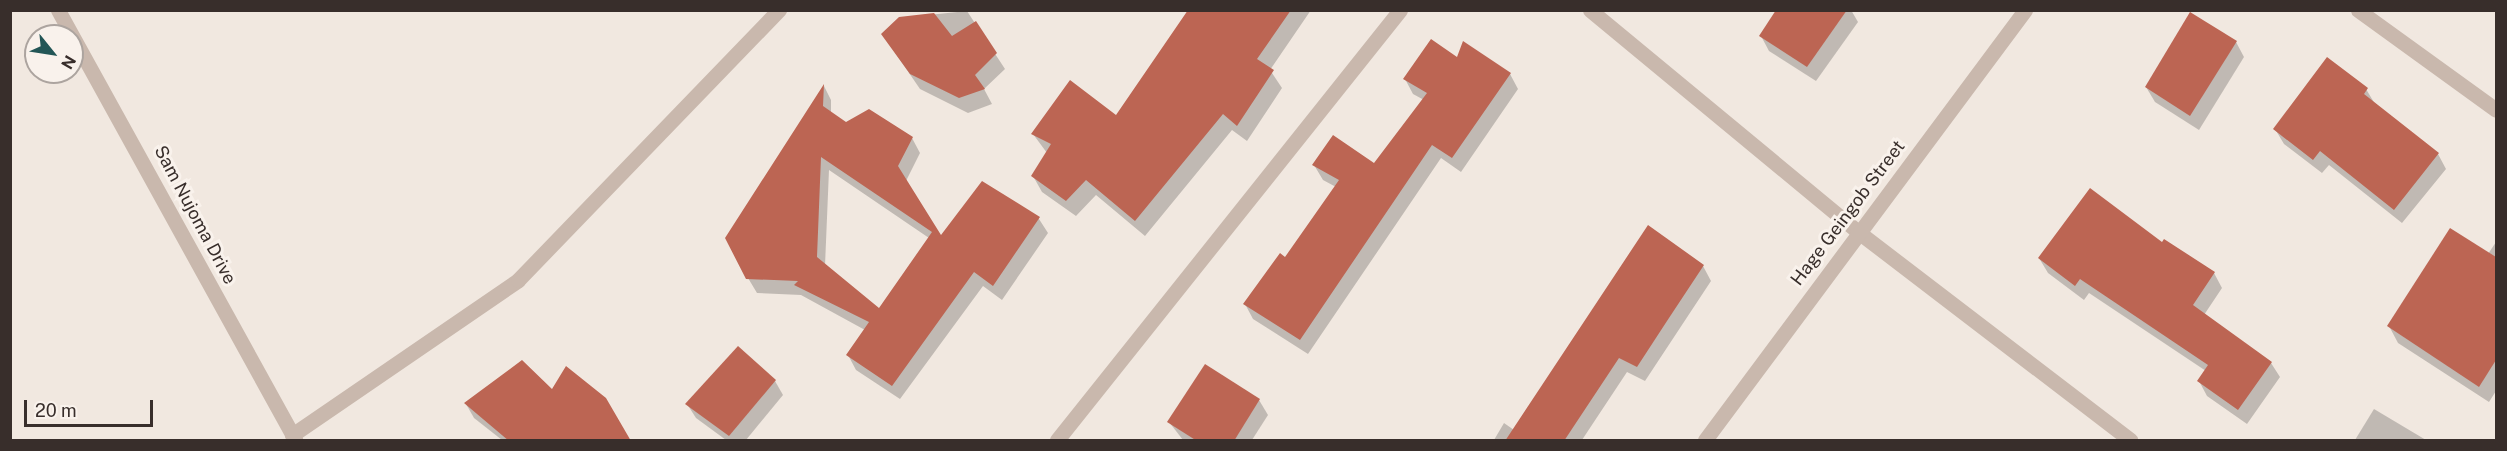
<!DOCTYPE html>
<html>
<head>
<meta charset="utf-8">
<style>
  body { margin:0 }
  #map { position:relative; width:2507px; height:451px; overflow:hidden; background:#f1e8e0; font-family:"Public Sans",sans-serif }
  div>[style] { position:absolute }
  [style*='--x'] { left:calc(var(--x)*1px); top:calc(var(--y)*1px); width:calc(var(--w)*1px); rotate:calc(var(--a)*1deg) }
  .shadow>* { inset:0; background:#0003 }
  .building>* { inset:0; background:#bc6553 }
  .minor>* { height:15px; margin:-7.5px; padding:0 7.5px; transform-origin:7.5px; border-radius:7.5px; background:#c9b8ad }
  span { translate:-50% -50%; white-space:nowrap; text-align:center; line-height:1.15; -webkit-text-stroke:6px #f9f2ec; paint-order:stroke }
  .street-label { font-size:18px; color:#382e2b }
  .frame { position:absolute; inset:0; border:12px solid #382e2b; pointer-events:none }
  .north { position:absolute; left:24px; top:24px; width:60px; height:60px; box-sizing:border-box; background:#f9f2ec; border:2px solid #aca49f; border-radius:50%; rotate:120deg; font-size:16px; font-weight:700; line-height:24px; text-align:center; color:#382e2b }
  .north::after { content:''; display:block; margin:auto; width:21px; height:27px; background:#235656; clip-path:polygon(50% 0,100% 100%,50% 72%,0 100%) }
  .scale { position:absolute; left:24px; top:400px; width:129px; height:27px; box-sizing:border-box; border:3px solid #382e2b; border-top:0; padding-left:8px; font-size:18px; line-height:21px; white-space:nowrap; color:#382e2b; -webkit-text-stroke:4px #f9f2ec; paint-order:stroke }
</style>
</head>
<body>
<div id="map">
  <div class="shadow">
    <i style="clip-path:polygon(1233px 10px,1311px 10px,1270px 70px,1282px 88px,1247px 141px,1232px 130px,1145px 236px,1096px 195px,1076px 216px,1042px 192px,1033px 176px,1047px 153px,1033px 134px,1117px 117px)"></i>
    <i style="clip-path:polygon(1778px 10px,1851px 10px,1858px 22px,1816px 81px,1769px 51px,1761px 36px)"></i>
    <i style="clip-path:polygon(967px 11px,1005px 69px,984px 89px,992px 104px,968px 113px,920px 89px,883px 35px,899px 18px)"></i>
    <i style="clip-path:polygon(2236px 42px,2244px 57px,2199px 130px,2155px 102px,2146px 87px)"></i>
    <i style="clip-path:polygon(1457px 60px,1510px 74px,1518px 89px,1461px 172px,1441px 158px,1308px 354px,1253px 319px,1245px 304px,1286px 259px,1336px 187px,1323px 180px,1314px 165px,1374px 165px,1424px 100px,1413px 94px,1405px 79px)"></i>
    <i style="clip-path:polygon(evenodd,824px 86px,831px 100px,831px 113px,846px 123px,912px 138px,920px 153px,906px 181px,941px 238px,982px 183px,1039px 219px,1048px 233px,1002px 300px,983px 286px,900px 399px,856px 370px,848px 355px,865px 330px,801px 295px,757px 293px,748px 278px,824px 86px,829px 170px,929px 238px,879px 310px,825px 266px,829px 170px)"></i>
    <i style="clip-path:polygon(2366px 89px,2375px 104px,2438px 154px,2446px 169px,2402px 223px,2329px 165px,2322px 173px,2284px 144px,2275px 129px)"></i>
    <i style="clip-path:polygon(2496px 242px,2496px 391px,2489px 402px,2398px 343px,2389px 326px,2488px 254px)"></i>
    <i style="clip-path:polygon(2163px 244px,2214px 273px,2222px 288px,2204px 315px,2271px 363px,2280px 377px,2247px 424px,2207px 396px,2199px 381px,2206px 371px,2089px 293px,2084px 300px,2048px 273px,2039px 258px)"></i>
    <i style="clip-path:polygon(1703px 266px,1711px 281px,1645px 381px,1627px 372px,1582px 440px,1494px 440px,1504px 423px,1514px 430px)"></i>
    <i style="clip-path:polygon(775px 381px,783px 395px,746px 440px,726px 440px,696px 418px,687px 404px)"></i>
    <i style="clip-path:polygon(1259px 400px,1268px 415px,1252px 440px,1183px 440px,1169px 422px)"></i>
    <i style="clip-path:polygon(466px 404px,629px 440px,502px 440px,474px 418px)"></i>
    <i style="clip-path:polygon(2374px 409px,2426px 440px,2355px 440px)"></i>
  </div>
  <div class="building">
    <i style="clip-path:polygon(1188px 10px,1291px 10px,1257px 59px,1274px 70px,1237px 126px,1223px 114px,1135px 221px,1086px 180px,1066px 201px,1031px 176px,1051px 144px,1031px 134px,1070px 80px,1116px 115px)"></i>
    <i style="clip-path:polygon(1776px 10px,1847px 10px,1807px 67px,1759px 36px)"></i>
    <i style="clip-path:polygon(2190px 12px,2237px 41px,2190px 116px,2145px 87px)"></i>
    <i style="clip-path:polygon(934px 13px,952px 36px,976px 21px,997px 53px,975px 75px,985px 89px,959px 98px,910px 74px,881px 34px,899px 17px)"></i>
    <i style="clip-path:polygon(1431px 39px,1457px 57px,1463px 41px,1511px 73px,1452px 158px,1432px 145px,1300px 340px,1243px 304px,1280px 253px,1285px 257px,1339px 180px,1312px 165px,1333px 135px,1374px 163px,1427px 93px,1403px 79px)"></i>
    <i style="clip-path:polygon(2327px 57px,2368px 88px,2364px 94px,2439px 153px,2394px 210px,2320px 151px,2313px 160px,2273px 129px)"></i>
    <i style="clip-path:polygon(evenodd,824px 84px,823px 106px,846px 122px,869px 109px,913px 137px,898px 166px,941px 235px,982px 181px,1040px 217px,993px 286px,974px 272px,892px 386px,846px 355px,869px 322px,794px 285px,798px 281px,746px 279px,725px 238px,824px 84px,821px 157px,932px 232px,879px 308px,817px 257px,821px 157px)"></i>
    <i style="clip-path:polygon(2090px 188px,2162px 242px,2164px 239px,2215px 272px,2193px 305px,2272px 362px,2238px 410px,2197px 381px,2208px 365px,2080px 279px,2075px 286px,2038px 258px)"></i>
    <i style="clip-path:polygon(1648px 225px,1704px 265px,1667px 321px,1637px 367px,1619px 358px,1564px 441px,1505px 441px)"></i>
    <i style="clip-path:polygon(2450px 228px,2496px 257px,2496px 360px,2479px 387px,2387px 326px)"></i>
    <i style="clip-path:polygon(738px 346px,776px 380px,729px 436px,685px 404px)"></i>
    <i style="clip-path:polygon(522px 360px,552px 389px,566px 366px,606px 398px,631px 441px,509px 441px,464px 403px)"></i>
    <i style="clip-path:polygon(1205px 364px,1260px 399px,1234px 441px,1197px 441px,1167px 422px)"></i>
  </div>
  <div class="minor">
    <i style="--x:58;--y:10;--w:491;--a:61.1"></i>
    <i style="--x:1590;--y:10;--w:347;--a:39.6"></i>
    <i style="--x:1857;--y:231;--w:344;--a:37.4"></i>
    <i style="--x:2358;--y:10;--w:170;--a:35.9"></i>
    <i style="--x:292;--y:435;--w:274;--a:-34.4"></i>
    <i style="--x:518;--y:280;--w:376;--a:-46"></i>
    <i style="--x:1057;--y:440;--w:550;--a:-51.42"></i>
    <i style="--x:1705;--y:440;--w:536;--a:-53.34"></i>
  </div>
  <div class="street-label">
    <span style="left:1848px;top:213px;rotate:-53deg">Hage Geingob Street</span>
    <span style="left:195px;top:215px;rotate:62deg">Sam Nujoma Drive</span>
  </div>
  <div class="frame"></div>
  <div class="north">N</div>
  <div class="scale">20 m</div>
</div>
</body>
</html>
